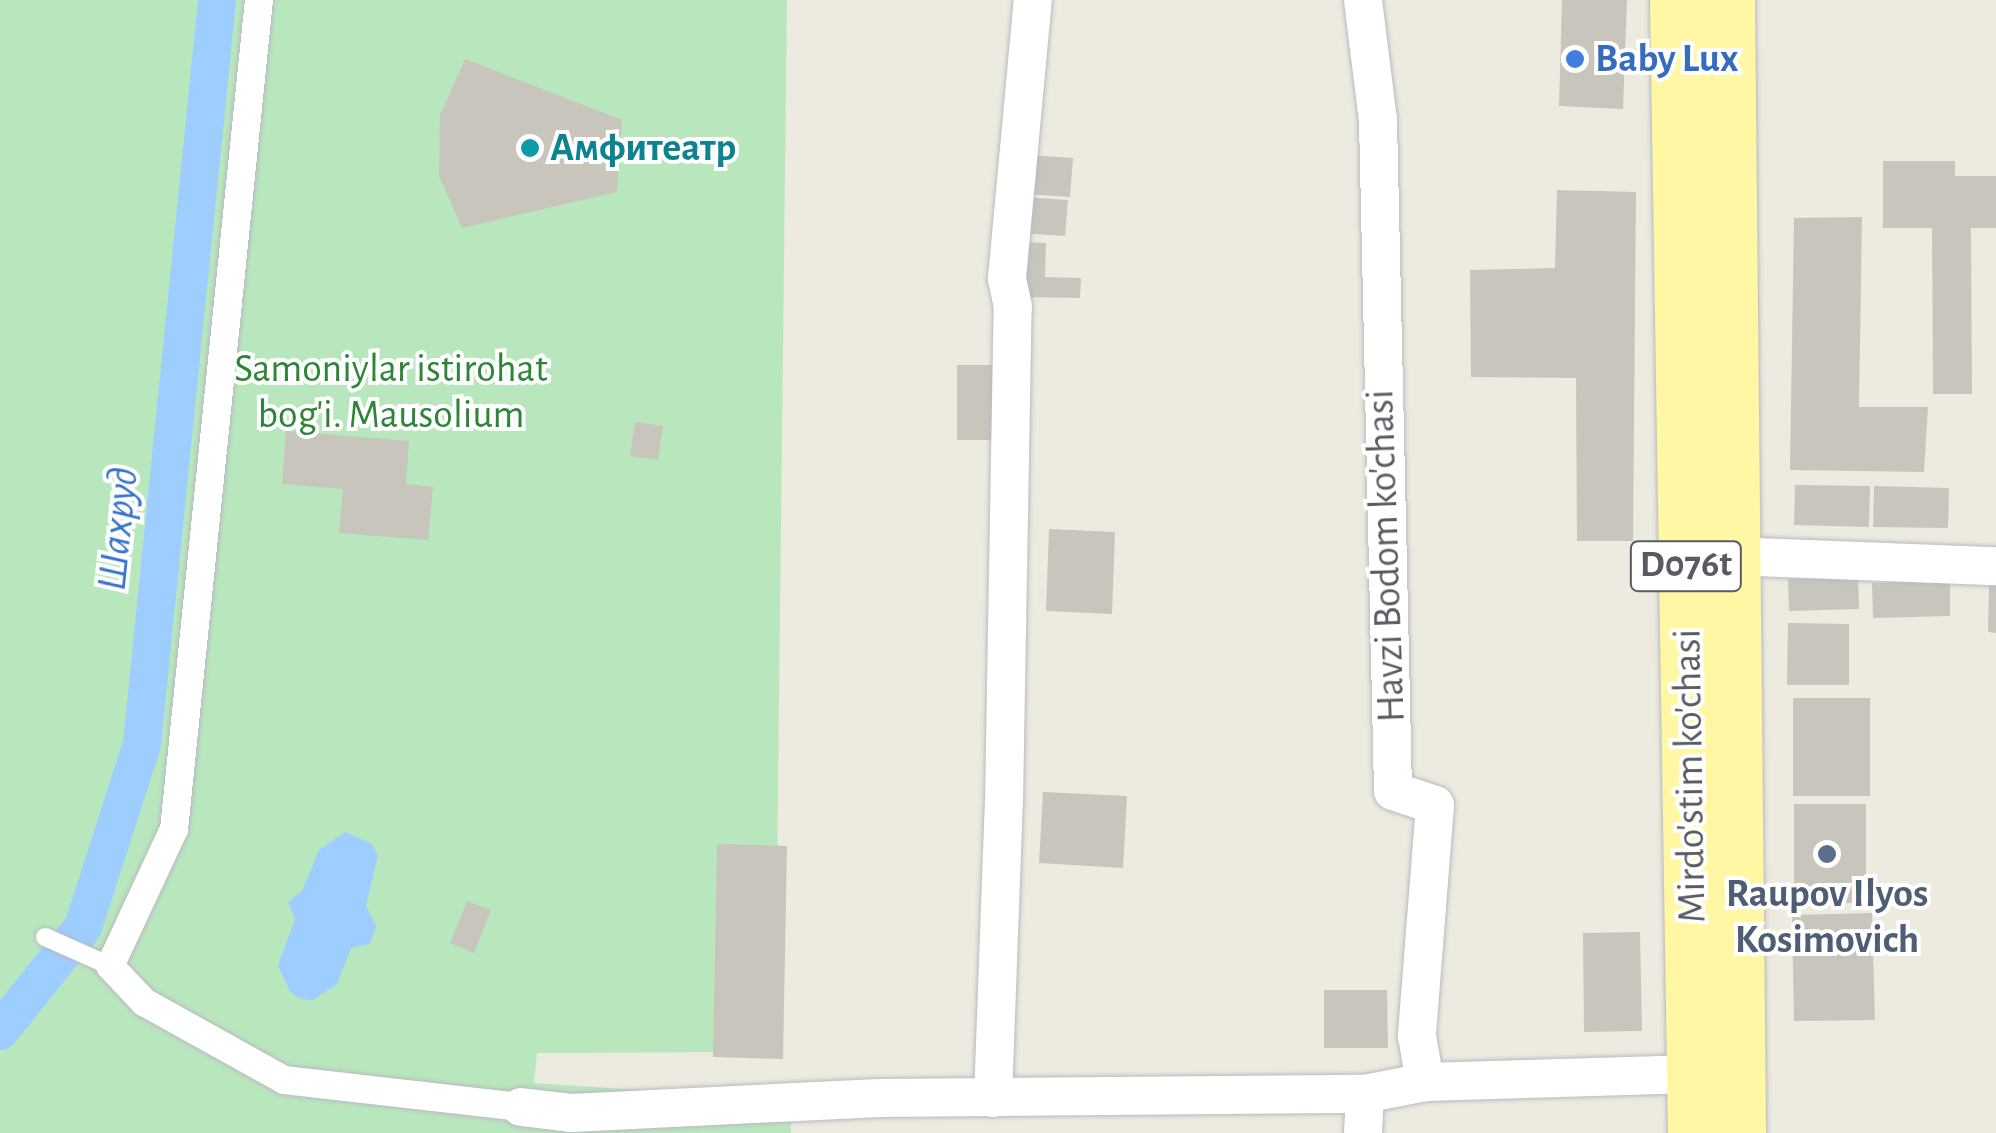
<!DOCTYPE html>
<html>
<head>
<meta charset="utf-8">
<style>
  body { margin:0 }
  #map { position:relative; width:1996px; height:1133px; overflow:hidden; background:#edebdf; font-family:"Alegreya Sans",sans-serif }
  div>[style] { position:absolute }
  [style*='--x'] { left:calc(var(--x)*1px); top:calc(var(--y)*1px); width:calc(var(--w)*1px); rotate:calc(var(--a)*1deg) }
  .green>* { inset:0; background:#b9e7bd }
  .water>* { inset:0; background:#9ecdff }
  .canal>* { height:38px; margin:-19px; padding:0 19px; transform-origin:19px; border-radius:19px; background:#9ecdff }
  .building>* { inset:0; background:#c8c5bd }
  .roads { filter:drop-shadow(0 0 2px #b8bac0) drop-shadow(0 0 2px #b8bac0) }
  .service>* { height:18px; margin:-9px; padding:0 9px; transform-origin:9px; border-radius:9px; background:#fff }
  .pedestrian>* { height:28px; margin:-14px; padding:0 14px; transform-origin:14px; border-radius:14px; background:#fff }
  .minor>* { height:38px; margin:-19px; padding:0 19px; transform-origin:19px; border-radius:19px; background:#fff }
  .primary>* { height:55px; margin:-27.5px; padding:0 27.5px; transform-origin:27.5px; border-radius:27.5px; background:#fff7a3 }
  .dots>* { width:28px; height:28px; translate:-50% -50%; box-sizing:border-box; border:5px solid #fff; border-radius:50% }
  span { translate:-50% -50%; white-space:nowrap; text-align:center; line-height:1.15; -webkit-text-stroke:8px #fff; paint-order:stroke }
  .shield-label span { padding:2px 8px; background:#fff; border:2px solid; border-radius:8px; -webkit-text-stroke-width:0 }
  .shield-label { font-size:38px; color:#585c62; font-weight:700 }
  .shop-label { font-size:40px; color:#366cbe; font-weight:700 }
  .left { translate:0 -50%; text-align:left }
  .culture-label { font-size:40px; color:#0d838f; font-weight:700 }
  .park-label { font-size:40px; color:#2e8538 }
  .street-label { font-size:40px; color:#585c62 }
  .service-label { font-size:40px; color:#4e5e75; font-weight:700 }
  .water-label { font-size:42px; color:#3774cb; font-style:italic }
</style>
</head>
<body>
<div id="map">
  <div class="green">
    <i style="clip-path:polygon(0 0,787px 0,775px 1052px,537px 1053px,534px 1083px,790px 1100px,791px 1133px,0 1133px)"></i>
  </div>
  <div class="water">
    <i style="clip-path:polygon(345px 832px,371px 843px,378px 855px,366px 906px,376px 926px,370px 944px,351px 948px,337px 984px,313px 1000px,301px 999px,290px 992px,278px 965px,295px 919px,288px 902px,302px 891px,319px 850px)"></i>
  </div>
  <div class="canal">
    <i style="--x:0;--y:1031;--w:133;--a:-51.4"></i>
    <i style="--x:83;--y:927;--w:192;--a:-72.1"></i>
    <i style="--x:142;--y:744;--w:748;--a:-84.24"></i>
  </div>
  <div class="building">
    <i style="clip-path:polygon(1562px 0,1627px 0,1623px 109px,1559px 106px)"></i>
    <i style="clip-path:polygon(465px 59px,622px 120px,617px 192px,462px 228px,439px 176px,440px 115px)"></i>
    <i style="clip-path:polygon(1027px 155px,1073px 158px,1070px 197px,1024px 194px)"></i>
    <i style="clip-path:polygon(1883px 161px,1955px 161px,1955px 176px,1996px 176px,1996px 228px,1971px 228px,1972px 394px,1933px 394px,1932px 228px,1883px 228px)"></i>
    <i style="clip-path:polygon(1557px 190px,1636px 192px,1633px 541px,1577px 541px,1576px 378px,1471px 377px,1470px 270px,1555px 268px)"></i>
    <i style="clip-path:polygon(1024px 197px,1068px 200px,1065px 236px,1021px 233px)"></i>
    <i style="clip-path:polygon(1862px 217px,1859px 407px,1928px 407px,1924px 472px,1790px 470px,1794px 218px)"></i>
    <i style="clip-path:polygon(1021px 242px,1046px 243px,1045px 277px,1081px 278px,1080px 298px,1020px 297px)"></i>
    <i style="clip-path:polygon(957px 365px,1001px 365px,1000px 440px,957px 440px)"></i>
    <i style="clip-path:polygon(635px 422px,663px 426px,658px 460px,630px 456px)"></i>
    <i style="clip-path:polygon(286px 431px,409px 441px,406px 484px,433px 487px,428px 540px,339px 533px,343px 489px,282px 484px)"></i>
    <i style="clip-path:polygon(1795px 485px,1870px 486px,1869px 527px,1794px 525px)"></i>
    <i style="clip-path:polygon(1874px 486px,1949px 488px,1948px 528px,1873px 527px)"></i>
    <i style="clip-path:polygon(1049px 529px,1115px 532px,1112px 614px,1046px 611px)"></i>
    <i style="clip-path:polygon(1858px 577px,1859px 609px,1789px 611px,1788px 579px)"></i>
    <i style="clip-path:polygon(1950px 581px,1950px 616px,1873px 618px,1872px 583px)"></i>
    <i style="clip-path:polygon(1989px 582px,1996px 582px,1996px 633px,1988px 632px)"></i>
    <i style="clip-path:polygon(1788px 623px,1849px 624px,1849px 685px,1787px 685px)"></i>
    <i style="clip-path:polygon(1793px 698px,1870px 698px,1870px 796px,1793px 796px)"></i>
    <i style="clip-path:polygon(1043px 792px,1127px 796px,1123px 868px,1039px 863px)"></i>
    <i style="clip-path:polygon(1794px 804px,1866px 804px,1866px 903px,1794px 903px)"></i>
    <i style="clip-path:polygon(717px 844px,787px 846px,783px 1059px,713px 1057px)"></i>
    <i style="clip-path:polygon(467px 901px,491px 910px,474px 953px,450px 943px)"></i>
    <i style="clip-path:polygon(1872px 913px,1875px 1020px,1794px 1021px,1792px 915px)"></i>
    <i style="clip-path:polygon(1640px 932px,1642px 1031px,1584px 1032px,1583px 933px)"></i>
    <i style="clip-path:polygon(1324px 990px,1387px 990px,1388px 1048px,1324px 1048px)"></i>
  </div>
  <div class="roads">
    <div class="service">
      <i style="--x:45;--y:937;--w:71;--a:24"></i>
    </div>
    <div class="pedestrian">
      <i style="--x:259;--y:0;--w:833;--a:95.85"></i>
      <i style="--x:174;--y:829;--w:151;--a:115"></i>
      <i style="--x:110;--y:966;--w:50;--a:46.6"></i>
      <i style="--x:144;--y:1002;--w:160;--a:29.1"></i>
      <i style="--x:284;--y:1080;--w:239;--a:6.5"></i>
    </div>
    <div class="minor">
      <i style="--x:1363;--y:0;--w:121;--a:82.9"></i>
      <i style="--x:1378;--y:120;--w:671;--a:88.72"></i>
      <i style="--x:1393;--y:791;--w:44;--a:18.4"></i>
      <i style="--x:1435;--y:805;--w:232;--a:94.5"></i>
      <i style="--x:1417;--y:1036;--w:47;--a:80.1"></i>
      <i style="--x:1730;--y:556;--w:266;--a:2.2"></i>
      <i style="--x:993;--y:1098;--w:296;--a:-87.9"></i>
      <i style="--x:1004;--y:802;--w:495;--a:-89"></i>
      <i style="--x:1013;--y:307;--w:30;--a:-102"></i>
      <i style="--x:1007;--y:278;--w:279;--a:-84.7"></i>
      <i style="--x:521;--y:1107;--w:50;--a:6.8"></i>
      <i style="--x:571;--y:1113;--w:308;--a:-2.8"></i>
      <i style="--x:879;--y:1098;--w:486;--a:-0.5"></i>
      <i style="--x:1365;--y:1094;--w:61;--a:-11.3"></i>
      <i style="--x:1425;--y:1082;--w:270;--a:-1.7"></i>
      <i style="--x:1363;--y:1133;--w:39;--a:-87"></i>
    </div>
    <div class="primary">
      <i style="--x:1677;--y:0;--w:1133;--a:89.09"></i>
      <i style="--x:1727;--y:0;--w:1133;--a:89.44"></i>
    </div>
  </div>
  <div class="dots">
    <i style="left:1575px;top:59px;background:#3f7fe0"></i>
    <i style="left:530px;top:148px;background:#0f9aa8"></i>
    <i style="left:1827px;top:854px;background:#5c6f8a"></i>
  </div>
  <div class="shield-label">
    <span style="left:1686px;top:566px">D076t</span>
  </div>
  <div class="shop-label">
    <span class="left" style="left:1595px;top:59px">Baby Lux</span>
  </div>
  <div class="culture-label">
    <span class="left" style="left:550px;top:148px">Амфитеатр</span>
  </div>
  <div class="park-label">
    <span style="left:391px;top:392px">Samoniylar istirohat<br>bog'i. Mausolium</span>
  </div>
  <div class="street-label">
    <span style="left:1386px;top:556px;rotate:-92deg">Havzi Bodom ko'chasi</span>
    <span style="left:1690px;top:776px;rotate:-91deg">Mirdo'stim ko'chasi</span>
  </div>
  <div class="service-label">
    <span style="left:1827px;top:917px">Raupov Ilyos<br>Kosimovich</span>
  </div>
  <div class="water-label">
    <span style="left:118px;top:529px;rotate:-84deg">Шахруд</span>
  </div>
</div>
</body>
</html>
